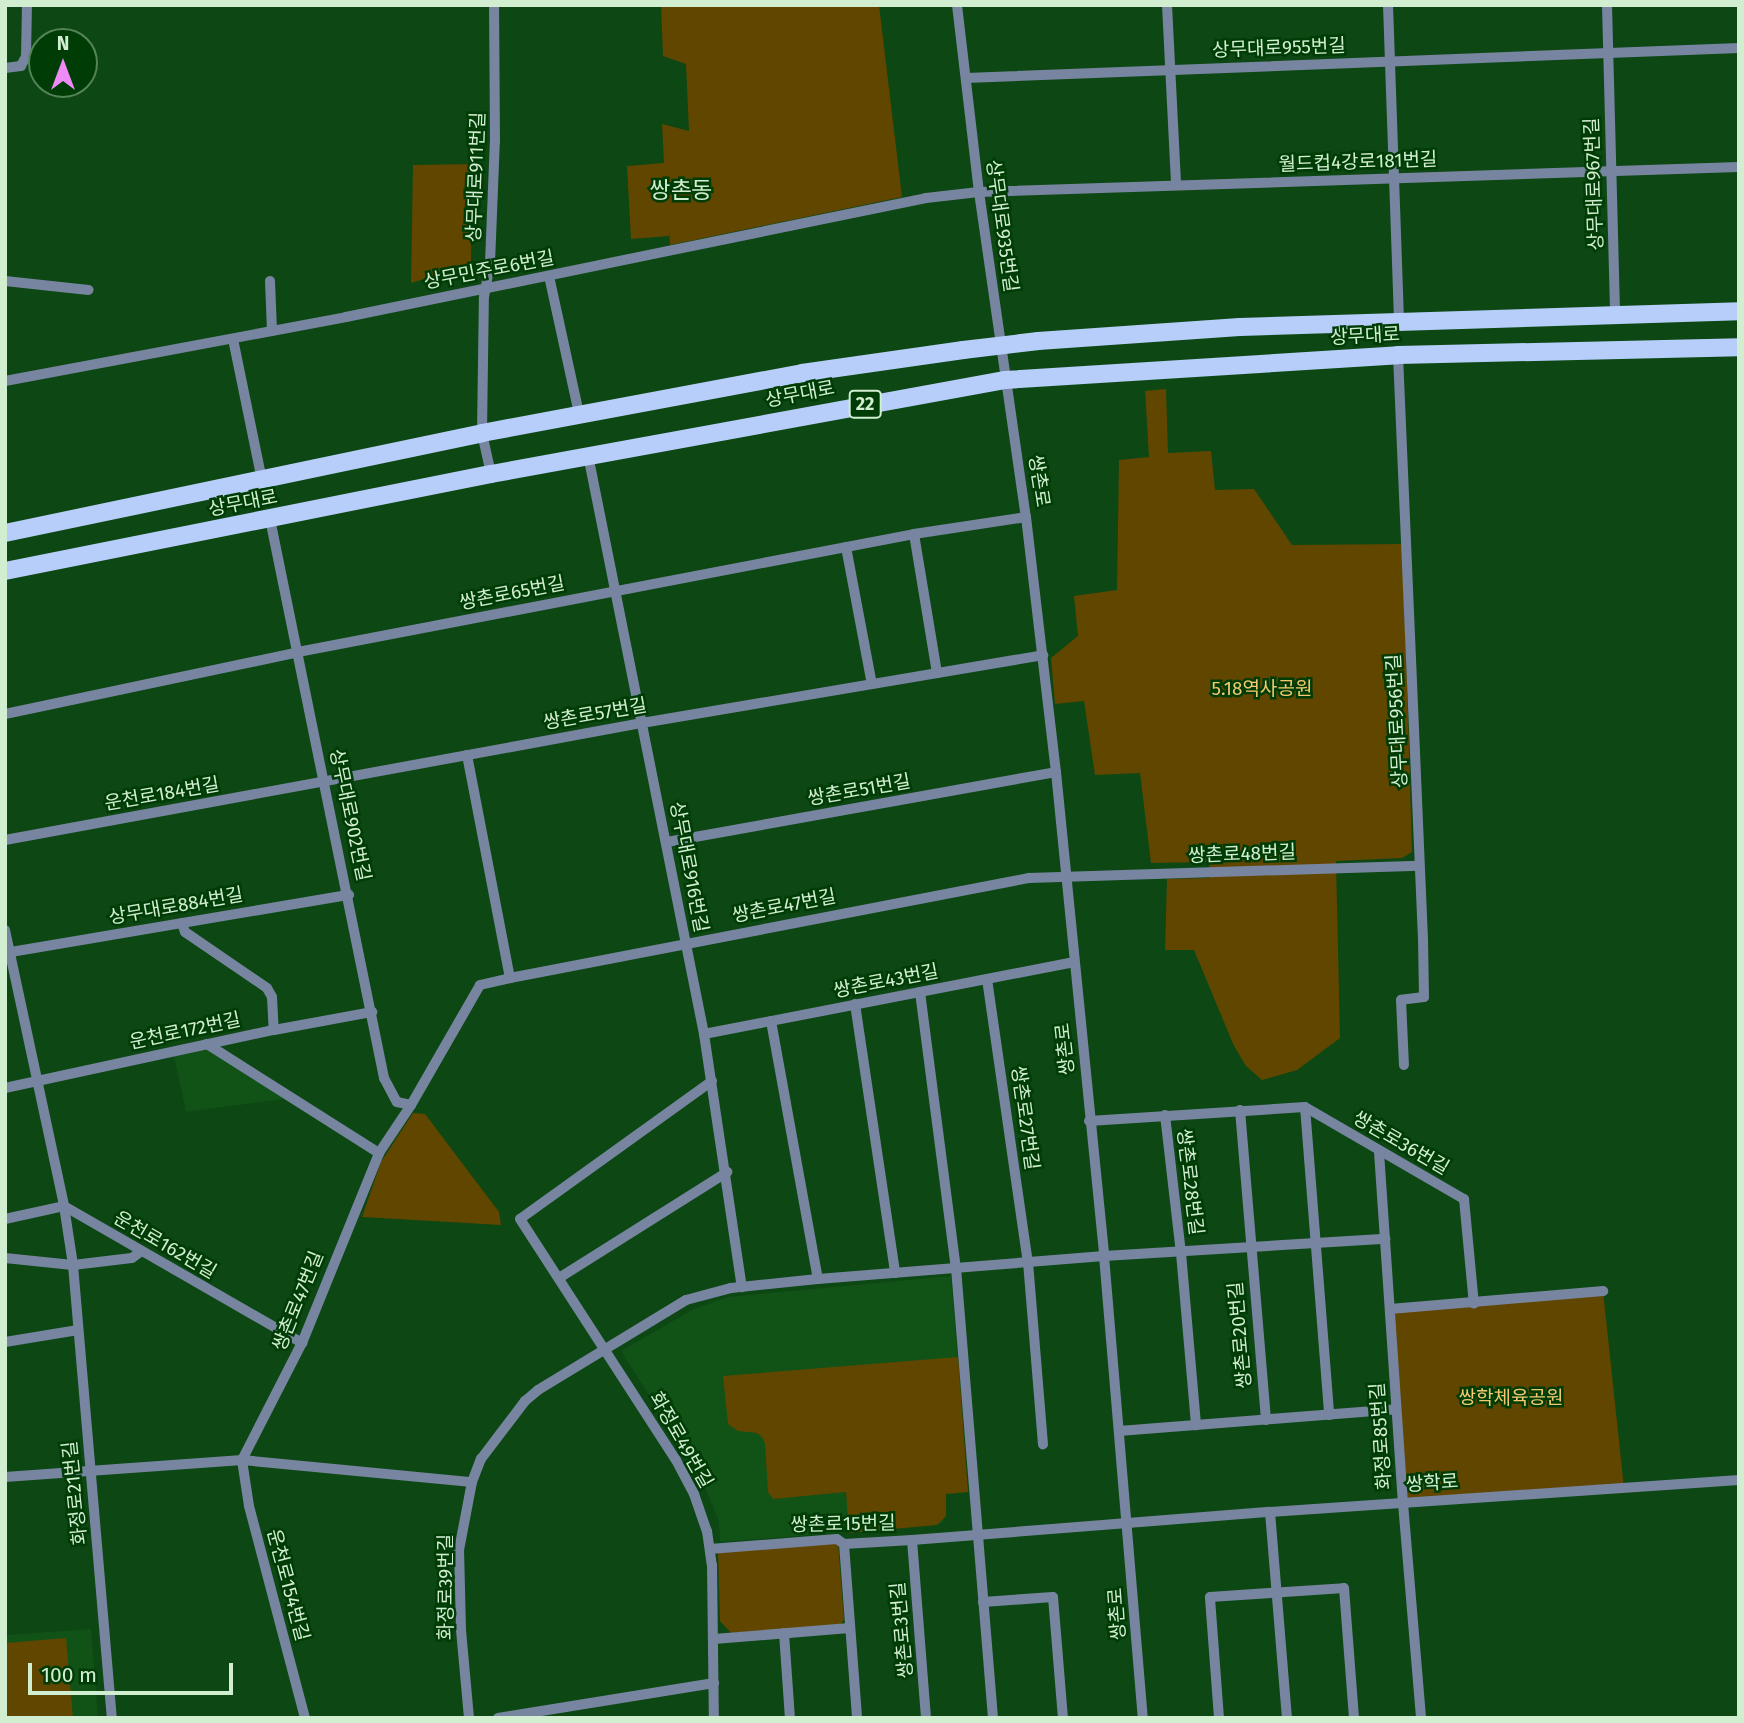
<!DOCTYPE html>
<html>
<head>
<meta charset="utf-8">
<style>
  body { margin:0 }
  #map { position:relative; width:1744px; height:1723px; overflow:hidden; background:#0d4713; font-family:"Fira Sans","Noto Sans KR",sans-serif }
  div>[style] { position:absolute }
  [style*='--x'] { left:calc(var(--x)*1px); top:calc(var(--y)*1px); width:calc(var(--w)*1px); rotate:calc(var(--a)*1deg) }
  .built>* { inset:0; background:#115217 }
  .green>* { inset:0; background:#614600 }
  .street>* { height:10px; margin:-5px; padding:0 5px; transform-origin:5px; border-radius:5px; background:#7785a1 }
  .primary>* { height:18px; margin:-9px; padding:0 9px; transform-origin:9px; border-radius:9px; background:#b7cefb }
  span { translate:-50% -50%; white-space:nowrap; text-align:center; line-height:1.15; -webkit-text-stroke:5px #003c06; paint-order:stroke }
  .shield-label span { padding:2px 5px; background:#003c06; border:2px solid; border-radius:5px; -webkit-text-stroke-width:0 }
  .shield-label { font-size:18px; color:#d1eed0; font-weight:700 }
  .street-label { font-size:19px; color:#d1eed0 }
  .park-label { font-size:19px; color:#f3c86f }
  .quarter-label { font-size:23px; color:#d1eed0 }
  .frame { position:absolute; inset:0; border:7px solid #d1eed0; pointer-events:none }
  .north { position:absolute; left:28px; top:28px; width:70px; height:70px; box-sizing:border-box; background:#003c06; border:2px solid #548357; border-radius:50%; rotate:0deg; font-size:19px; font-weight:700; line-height:28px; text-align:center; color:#d1eed0 }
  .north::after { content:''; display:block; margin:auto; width:24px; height:32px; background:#ef8bf7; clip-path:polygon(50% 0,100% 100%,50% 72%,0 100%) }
  .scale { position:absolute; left:28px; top:1663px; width:205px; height:32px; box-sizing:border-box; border:4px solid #d1eed0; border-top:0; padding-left:9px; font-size:21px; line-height:24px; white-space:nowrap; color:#d1eed0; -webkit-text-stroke:5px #003c06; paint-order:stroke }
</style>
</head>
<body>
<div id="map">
  <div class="built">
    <i style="clip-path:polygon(204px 1048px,291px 1098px,186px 1112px,174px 1056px)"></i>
    <i style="clip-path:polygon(951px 1276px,968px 1492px,946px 1494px,943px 1522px,937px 1525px,720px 1542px,719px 1522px,701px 1477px,621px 1351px,694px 1309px,728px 1297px)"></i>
    <i style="clip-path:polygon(91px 1629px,98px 1718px,5px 1718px,5px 1635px)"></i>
  </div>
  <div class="green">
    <i style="clip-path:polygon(661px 5px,879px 5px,902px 197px,670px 245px,669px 229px,669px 236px,631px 239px,627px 166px,664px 163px,662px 124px,689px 131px,686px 64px,663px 56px)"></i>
    <i style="clip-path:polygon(472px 164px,471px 265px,411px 283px,413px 165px)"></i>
    <i style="clip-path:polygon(1166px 389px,1168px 453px,1211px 451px,1215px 490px,1254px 489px,1292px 545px,1403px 544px,1412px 852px,1402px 858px,1336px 861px,1340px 1038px,1297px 1070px,1262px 1080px,1246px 1066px,1234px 1046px,1194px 950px,1165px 950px,1167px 879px,1210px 878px,1209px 862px,1151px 863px,1140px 773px,1095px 775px,1084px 701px,1055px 704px,1051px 658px,1078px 636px,1074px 596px,1117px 590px,1119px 460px,1149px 457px,1145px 391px)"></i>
    <i style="clip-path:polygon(413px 1113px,425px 1114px,499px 1212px,501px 1225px,362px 1217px,381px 1162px)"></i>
    <i style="clip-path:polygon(1603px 1291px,1624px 1488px,1403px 1503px,1390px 1309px)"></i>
    <i style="clip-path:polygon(958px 1357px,968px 1492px,946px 1494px,946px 1516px,937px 1525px,849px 1533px,846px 1492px,773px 1499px,768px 1492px,765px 1444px,762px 1437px,757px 1433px,738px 1431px,728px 1424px,723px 1376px)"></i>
    <i style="clip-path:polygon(838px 1543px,844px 1620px,839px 1626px,731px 1633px,720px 1621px,718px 1551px)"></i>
    <i style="clip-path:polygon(66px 1638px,73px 1718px,5px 1718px,5px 1643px)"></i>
  </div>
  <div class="street">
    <i style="--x:957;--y:5;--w:188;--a:83.3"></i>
    <i style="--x:979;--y:192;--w:328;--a:81.8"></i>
    <i style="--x:1026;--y:517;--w:257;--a:83.3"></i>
    <i style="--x:1056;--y:772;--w:486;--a:84.3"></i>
    <i style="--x:1104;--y:1256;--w:464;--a:85.2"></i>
    <i style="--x:1167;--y:5;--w:180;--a:87.1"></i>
    <i style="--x:1388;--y:5;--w:316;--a:88"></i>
    <i style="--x:1607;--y:5;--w:308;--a:88.5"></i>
    <i style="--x:5;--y:68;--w:16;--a:-7"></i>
    <i style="--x:21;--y:66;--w:11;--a:-63"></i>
    <i style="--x:26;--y:56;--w:51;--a:-88.9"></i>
    <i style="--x:966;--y:78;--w:774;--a:-2.22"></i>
    <i style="--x:549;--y:276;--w:141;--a:77.7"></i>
    <i style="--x:5;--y:281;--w:84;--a:6.1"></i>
    <i style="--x:270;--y:281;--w:50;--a:87.7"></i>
    <i style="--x:233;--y:339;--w:144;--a:78.4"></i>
    <i style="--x:1398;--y:355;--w:585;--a:87.55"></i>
    <i style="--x:1423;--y:939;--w:58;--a:89"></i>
    <i style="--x:1424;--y:997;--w:23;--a:173"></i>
    <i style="--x:1401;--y:1000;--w:65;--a:87.4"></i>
    <i style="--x:5;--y:381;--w:347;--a:-10.6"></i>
    <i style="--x:346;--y:317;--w:592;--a:-11.59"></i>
    <i style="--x:926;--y:198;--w:53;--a:-6.5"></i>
    <i style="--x:979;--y:192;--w:760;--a:-1.88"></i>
    <i style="--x:588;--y:455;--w:591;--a:78.67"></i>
    <i style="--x:704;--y:1034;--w:256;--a:81.5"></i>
    <i style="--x:491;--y:474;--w:42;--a:-102.4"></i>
    <i style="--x:482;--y:433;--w:136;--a:-89.2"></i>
    <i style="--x:484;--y:297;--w:35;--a:-80"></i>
    <i style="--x:490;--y:263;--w:122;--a:-87.7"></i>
    <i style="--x:495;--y:141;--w:136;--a:-90.4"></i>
    <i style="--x:270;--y:519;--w:571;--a:78.47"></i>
    <i style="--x:384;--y:1078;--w:27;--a:62"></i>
    <i style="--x:397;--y:1102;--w:14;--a:12"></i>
    <i style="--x:914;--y:534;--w:141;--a:80.6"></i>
    <i style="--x:846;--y:547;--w:139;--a:79.3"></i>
    <i style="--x:5;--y:714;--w:299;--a:-11.9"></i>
    <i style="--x:298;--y:652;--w:627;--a:-10.84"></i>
    <i style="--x:914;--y:534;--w:113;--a:-8.6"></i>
    <i style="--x:467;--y:755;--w:227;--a:79.1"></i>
    <i style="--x:510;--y:978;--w:529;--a:-10.91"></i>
    <i style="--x:1029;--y:878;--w:390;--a:-1.8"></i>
    <i style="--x:5;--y:840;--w:648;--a:-10.41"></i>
    <i style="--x:642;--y:723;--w:407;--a:-9.6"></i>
    <i style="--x:667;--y:842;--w:395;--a:-10.2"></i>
    <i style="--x:182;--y:923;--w:9;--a:72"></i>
    <i style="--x:185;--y:932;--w:99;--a:34.3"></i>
    <i style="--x:267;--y:988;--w:10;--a:61"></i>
    <i style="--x:272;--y:997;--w:33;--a:87"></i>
    <i style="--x:5;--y:930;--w:282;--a:77.9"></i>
    <i style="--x:64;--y:1206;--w:60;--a:81.3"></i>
    <i style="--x:73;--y:1265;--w:455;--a:85.1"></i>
    <i style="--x:5;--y:953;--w:349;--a:-9.6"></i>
    <i style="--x:987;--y:979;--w:286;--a:81.8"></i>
    <i style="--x:1028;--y:1262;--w:183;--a:85.3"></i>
    <i style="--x:920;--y:992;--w:278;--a:82.6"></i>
    <i style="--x:956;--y:1268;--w:452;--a:85.3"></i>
    <i style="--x:855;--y:1004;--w:272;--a:81.5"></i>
    <i style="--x:771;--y:1021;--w:262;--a:79.7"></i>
    <i style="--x:704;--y:1034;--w:376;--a:-11"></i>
    <i style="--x:207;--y:1044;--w:204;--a:32.4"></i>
    <i style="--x:712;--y:1081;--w:236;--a:144.3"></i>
    <i style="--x:520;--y:1219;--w:287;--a:57.1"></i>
    <i style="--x:676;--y:1460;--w:38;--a:62"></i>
    <i style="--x:694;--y:1494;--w:39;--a:71"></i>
    <i style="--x:707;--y:1531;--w:34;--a:82"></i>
    <i style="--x:712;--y:1565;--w:153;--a:89.3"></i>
    <i style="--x:5;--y:1088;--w:275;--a:-12.2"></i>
    <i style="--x:274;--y:1030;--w:100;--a:-10.4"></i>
    <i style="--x:1305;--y:1107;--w:309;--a:85.5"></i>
    <i style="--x:1240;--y:1110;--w:311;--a:85.2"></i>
    <i style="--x:1165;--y:1115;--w:139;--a:83.4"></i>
    <i style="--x:1181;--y:1253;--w:173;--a:85"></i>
    <i style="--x:1089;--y:1121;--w:216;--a:-3.7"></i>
    <i style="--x:1305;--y:1107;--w:184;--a:30.1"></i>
    <i style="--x:1464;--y:1199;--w:105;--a:84.6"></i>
    <i style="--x:1379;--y:1152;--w:352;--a:86.1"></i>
    <i style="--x:1403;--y:1503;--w:216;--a:85.2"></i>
    <i style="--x:5;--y:1219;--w:60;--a:-12.4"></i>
    <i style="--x:64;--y:1206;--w:275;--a:29.9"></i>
    <i style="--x:5;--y:1258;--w:68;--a:5.9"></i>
    <i style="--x:73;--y:1265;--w:59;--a:-6.8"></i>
    <i style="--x:132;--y:1258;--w:10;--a:-37"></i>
    <i style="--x:559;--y:1278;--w:199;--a:-32.2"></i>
    <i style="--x:1390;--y:1309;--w:214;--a:-4.8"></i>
    <i style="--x:5;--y:1342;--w:74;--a:-9.3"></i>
    <i style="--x:1119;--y:1431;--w:278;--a:-4.5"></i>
    <i style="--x:5;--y:1477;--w:238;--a:-4.1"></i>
    <i style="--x:242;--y:1460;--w:231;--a:5.5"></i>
    <i style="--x:1270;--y:1512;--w:207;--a:85.3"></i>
    <i style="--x:912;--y:1540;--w:179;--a:85.5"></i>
    <i style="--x:844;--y:1544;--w:174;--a:85.7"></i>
    <i style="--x:710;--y:1549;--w:127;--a:-4.5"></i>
    <i style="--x:837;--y:1539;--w:9;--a:36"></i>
    <i style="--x:844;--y:1544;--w:68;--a:-3.4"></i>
    <i style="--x:912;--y:1540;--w:359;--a:-4.5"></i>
    <i style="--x:1270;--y:1512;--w:470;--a:-3.9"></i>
    <i style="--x:983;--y:1602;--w:70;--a:-4.1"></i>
    <i style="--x:1053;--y:1597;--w:121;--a:85.3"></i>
    <i style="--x:784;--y:1633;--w:85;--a:86"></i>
    <i style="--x:714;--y:1639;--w:136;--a:-4.6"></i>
    <i style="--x:305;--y:1718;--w:219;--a:-104.8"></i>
    <i style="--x:249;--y:1506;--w:47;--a:-98.7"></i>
    <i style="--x:242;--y:1460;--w:131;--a:-62.9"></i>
    <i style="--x:302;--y:1343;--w:205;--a:-67.9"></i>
    <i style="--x:379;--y:1153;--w:58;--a:-56.3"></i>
    <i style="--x:411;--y:1105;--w:138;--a:-60.1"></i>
    <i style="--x:480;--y:985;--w:31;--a:-13"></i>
    <i style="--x:469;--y:1718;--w:88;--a:-95.2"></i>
    <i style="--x:461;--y:1630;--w:80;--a:-91.4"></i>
    <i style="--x:459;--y:1550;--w:69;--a:-79.2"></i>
    <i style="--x:472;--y:1482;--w:25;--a:-69"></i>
    <i style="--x:481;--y:1459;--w:73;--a:-52.8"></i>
    <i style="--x:525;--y:1401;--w:17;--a:-40"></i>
    <i style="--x:538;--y:1390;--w:173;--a:-31.3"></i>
    <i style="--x:686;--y:1300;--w:47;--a:-14.9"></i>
    <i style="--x:731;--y:1288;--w:87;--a:-5.9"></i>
    <i style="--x:818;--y:1279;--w:287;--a:-4.6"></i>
    <i style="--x:1104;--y:1256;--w:282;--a:-3.5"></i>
    <i style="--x:498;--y:1718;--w:219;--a:-9.2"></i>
    <i style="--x:1219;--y:1718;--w:121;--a:-94.3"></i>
    <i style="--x:1210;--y:1597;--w:134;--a:-3.8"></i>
    <i style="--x:1344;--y:1588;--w:130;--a:85.6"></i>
  </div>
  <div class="primary">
    <i style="--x:5;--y:533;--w:487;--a:-11.8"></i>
    <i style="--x:482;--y:433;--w:326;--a:-10.6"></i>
    <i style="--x:802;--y:373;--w:163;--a:-8.1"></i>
    <i style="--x:963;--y:350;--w:76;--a:-6.8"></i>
    <i style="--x:1038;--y:341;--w:202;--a:-4"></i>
    <i style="--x:1240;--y:327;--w:499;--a:-1.8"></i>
    <i style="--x:5;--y:571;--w:496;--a:-11.3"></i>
    <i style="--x:491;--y:474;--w:523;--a:-10.36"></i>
    <i style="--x:1005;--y:380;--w:394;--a:-3.6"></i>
    <i style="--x:1398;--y:355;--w:341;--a:-1.3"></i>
  </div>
  <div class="shield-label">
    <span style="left:865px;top:404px">22</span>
  </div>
  <div class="street-label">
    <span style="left:1279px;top:48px;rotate:-2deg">상무대로955번길</span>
    <span style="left:1358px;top:162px;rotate:-2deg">월드컵4강로181번길</span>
    <span style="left:476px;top:177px;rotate:-88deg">상무대로911번길</span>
    <span style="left:1594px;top:184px;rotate:-92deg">상무대로967번길</span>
    <span style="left:1002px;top:226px;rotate:82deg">상무대로935번길</span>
    <span style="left:489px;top:270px;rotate:-11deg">상무민주로6번길</span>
    <span style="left:1365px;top:336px;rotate:-3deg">상무대로</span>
    <span style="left:800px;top:394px;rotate:-11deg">상무대로</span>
    <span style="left:1039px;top:481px;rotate:81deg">쌍촌로</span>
    <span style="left:243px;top:503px;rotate:-11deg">상무대로</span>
    <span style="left:512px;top:593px;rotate:-11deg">쌍촌로65번길</span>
    <span style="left:595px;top:714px;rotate:-10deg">쌍촌로57번길</span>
    <span style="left:1397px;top:721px;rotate:-93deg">상무대로956번길</span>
    <span style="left:859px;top:790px;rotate:-10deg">쌍촌로51번길</span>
    <span style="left:162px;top:794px;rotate:-10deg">운천로184번길</span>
    <span style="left:350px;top:815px;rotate:78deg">상무대로902번길</span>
    <span style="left:1242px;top:854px;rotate:-2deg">쌍촌로48번길</span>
    <span style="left:689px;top:867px;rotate:79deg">상무대로916번길</span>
    <span style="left:176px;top:906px;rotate:-10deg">상무대로884번길</span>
    <span style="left:784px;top:906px;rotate:-11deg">쌍촌로47번길</span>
    <span style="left:886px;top:981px;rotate:-11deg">쌍촌로43번길</span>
    <span style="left:185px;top:1031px;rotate:-12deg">운천로172번길</span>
    <span style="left:1065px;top:1049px;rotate:-96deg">쌍촌로</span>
    <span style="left:1025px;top:1118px;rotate:82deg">쌍촌로27번길</span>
    <span style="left:1401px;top:1143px;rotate:30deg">쌍촌로36번길</span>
    <span style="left:1190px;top:1182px;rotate:83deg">쌍촌로28번길</span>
    <span style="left:165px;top:1245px;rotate:30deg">운천로162번길</span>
    <span style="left:298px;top:1301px;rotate:-68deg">쌍촌로47번길</span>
    <span style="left:1240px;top:1335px;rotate:-95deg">쌍촌로20번길</span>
    <span style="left:1381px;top:1436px;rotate:-94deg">화정로85번길</span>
    <span style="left:681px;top:1440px;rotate:60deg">화정로49번길</span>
    <span style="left:1432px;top:1483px;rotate:-4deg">쌍학로</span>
    <span style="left:75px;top:1493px;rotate:-96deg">화정로21번길</span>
    <span style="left:843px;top:1524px;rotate:-1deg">쌍촌로15번길</span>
    <span style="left:288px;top:1585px;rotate:75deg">운천로154번길</span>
    <span style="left:446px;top:1587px;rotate:-90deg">화정로39번길</span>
    <span style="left:1117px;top:1614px;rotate:-94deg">쌍촌로</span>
    <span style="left:902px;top:1630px;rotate:-95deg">쌍촌로3번길</span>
  </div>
  <div class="park-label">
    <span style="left:1262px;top:689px">5.18역사공원</span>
    <span style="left:1511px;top:1398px">쌍학체육공원</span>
  </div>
  <div class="quarter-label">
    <span style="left:681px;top:190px">쌍촌동</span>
  </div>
  <div class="frame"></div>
  <div class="north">N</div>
  <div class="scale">100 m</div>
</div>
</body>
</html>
